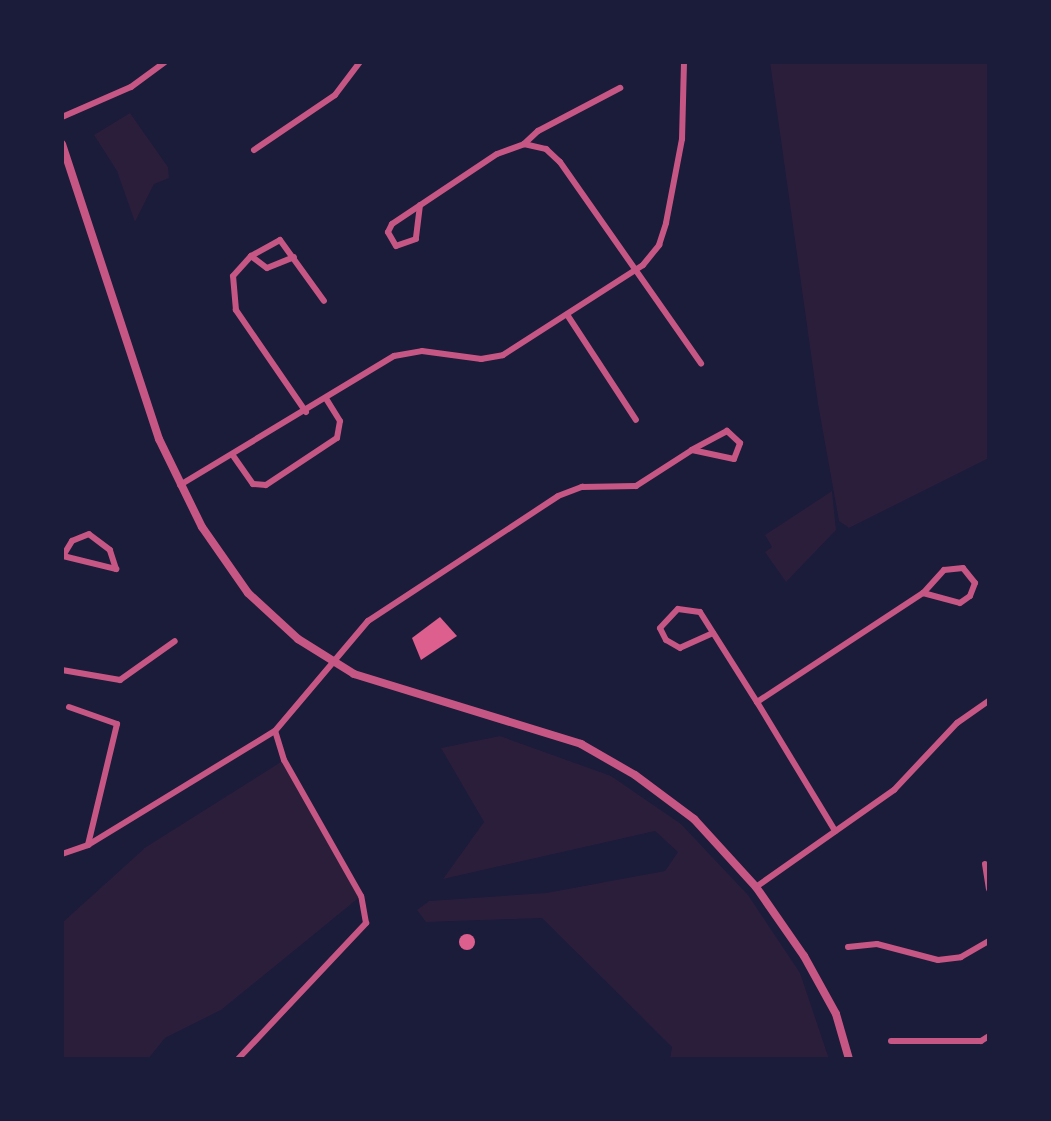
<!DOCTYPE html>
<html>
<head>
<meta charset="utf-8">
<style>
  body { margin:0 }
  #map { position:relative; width:1051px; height:1121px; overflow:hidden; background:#1b1b3a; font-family:Overpass,sans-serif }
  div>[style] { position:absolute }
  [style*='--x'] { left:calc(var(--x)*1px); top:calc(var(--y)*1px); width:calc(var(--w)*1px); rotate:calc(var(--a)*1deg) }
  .green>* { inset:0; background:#2a1e3b }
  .building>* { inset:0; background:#dd5f8e }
  .round { border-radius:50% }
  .minor>* { height:6px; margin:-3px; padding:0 3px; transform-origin:3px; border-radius:3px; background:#c65784 }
  .tertiary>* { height:8px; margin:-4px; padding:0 4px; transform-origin:4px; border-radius:4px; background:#c65784 }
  span { translate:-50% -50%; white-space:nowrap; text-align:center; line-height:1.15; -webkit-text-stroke:6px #1b1b3a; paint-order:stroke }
  .frame { position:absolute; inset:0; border:64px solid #1b1b3a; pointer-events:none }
</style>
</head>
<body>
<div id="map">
  <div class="green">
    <i style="clip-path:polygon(770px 62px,989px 62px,989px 458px,849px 528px,839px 521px,818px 404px)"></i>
    <i style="clip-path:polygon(130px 113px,168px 167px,169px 178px,154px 184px,135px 222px,117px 171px,94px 135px)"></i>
    <i style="clip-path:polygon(832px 491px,836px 530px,786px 582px,765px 552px,772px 547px,765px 535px)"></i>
    <i style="clip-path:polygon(500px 736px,611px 776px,681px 824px,748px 895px,800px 973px,829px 1059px,670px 1059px,672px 1047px,542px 918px,426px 922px,417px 910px,429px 901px,546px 893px,665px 871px,678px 852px,655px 831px,443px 879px,484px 822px,441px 748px)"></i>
    <i style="clip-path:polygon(284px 760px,361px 896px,221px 1010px,165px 1038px,148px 1059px,62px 1059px,62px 923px,146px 847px)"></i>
  </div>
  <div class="building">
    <i style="clip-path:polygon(440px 617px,457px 636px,421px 660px,412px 638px)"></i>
    <i class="round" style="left:459px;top:934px;width:16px;height:16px"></i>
  </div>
  <div class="minor">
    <i style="--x:62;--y:117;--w:75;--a:-23.5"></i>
    <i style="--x:131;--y:87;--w:42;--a:-36.3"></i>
    <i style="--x:524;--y:144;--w:19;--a:-43"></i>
    <i style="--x:538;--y:131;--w:93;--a:-27.7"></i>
    <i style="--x:254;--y:150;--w:98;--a:-34.2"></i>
    <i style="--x:335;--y:95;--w:41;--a:-52.9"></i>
    <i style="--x:420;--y:205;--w:34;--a:97"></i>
    <i style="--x:416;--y:239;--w:21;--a:161"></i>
    <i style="--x:396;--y:246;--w:16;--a:-120"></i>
    <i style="--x:388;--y:232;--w:9;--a:-63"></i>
    <i style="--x:392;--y:224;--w:126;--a:-33.7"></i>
    <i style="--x:497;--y:154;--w:29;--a:-20"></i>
    <i style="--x:524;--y:144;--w:23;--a:13"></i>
    <i style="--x:546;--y:149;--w:19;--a:43"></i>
    <i style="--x:560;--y:162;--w:246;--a:55"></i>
    <i style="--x:251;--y:256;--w:20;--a:37"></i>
    <i style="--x:267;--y:268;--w:29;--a:-22"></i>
    <i style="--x:568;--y:316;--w:124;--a:56.8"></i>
    <i style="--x:306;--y:412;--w:124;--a:-124.5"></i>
    <i style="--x:236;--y:310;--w:34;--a:-95"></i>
    <i style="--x:233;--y:276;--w:27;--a:-48"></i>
    <i style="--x:251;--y:256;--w:33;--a:-29"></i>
    <i style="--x:280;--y:240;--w:75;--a:54.2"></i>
    <i style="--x:234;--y:457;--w:33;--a:55"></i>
    <i style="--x:253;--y:484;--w:13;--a:4"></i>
    <i style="--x:266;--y:485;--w:85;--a:-33.5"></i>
    <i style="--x:337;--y:438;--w:17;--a:-80"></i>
    <i style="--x:340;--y:421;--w:26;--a:-122"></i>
    <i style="--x:180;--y:485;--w:250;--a:-31.1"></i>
    <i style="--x:394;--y:356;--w:28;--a:-10"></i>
    <i style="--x:422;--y:351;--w:60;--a:7.7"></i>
    <i style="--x:481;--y:359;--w:22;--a:-10"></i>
    <i style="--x:503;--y:355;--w:166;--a:-32.7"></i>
    <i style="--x:643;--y:265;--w:26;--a:-51"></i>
    <i style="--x:659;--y:245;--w:23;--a:-72"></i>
    <i style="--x:666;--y:223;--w:86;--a:-79.2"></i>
    <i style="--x:682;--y:139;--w:77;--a:-88.5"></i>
    <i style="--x:62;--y:556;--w:1;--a:0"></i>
    <i style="--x:63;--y:556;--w:55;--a:13.8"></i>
    <i style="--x:116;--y:569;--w:20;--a:-108"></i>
    <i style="--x:110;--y:550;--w:26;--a:-143"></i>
    <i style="--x:89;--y:534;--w:18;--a:158"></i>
    <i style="--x:72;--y:541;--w:17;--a:121"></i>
    <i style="--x:713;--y:633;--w:36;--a:156"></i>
    <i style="--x:680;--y:648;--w:16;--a:-150"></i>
    <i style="--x:666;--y:640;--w:13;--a:-117"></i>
    <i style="--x:660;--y:628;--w:26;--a:-47"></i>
    <i style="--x:678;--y:609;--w:22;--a:8"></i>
    <i style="--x:700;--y:612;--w:107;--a:57.7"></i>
    <i style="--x:757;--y:702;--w:151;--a:58.8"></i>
    <i style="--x:62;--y:670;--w:59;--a:9.8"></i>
    <i style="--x:120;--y:680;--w:67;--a:-35.3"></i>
    <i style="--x:757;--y:702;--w:199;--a:-33.3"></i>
    <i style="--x:923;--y:593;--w:38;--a:15"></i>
    <i style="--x:960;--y:603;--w:12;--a:-35"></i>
    <i style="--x:970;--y:596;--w:14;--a:-69"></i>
    <i style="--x:975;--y:583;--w:19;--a:-129"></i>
    <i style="--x:963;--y:568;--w:19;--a:174"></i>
    <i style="--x:944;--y:570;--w:31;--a:132"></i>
    <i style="--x:69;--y:707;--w:51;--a:19.5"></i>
    <i style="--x:117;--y:724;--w:124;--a:103.5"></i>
    <i style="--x:62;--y:854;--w:28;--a:-19"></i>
    <i style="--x:88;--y:845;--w:219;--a:-31.4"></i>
    <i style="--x:275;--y:731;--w:144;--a:-49.8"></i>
    <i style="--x:368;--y:621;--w:227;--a:-33.3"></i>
    <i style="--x:558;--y:496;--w:26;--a:-21"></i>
    <i style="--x:582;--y:487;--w:54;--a:-1.1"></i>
    <i style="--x:636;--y:486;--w:67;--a:-32.7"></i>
    <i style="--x:692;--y:450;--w:43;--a:12.1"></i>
    <i style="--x:734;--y:459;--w:17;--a:-69"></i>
    <i style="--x:740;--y:443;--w:18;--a:-137"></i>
    <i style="--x:727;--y:431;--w:40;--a:152"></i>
    <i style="--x:985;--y:864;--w:25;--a:81"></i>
    <i style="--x:756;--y:887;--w:169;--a:-35.1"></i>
    <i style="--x:894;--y:790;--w:92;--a:-46.8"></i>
    <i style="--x:957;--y:723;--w:39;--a:-35"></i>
    <i style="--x:848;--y:947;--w:29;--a:-6"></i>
    <i style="--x:877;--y:944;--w:63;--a:14.7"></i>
    <i style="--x:938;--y:960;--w:23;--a:-7"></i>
    <i style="--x:961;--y:957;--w:32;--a:-30"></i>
    <i style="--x:891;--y:1041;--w:90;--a:0"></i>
    <i style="--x:981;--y:1041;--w:9;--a:-32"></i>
    <i style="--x:238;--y:1059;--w:187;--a:-46.7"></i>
    <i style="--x:366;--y:923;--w:27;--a:-100"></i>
    <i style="--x:361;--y:896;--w:156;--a:-119.5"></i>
    <i style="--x:284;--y:760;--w:30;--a:-107"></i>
  </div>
  <div class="tertiary">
    <i style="--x:62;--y:144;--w:311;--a:71.8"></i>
    <i style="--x:159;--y:439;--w:98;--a:64"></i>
    <i style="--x:202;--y:527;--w:80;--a:55.1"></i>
    <i style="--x:248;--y:593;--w:68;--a:42.6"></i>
    <i style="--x:298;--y:639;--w:66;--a:32"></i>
    <i style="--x:354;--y:674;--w:238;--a:17.1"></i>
    <i style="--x:581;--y:744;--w:62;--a:29.9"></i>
    <i style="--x:635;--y:775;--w:74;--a:36.7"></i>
    <i style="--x:694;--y:819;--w:92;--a:47.6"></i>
    <i style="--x:756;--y:887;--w:84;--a:55.2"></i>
    <i style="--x:804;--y:956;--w:66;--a:61.1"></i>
    <i style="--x:836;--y:1014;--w:47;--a:73.9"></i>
  </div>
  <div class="frame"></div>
</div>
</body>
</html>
